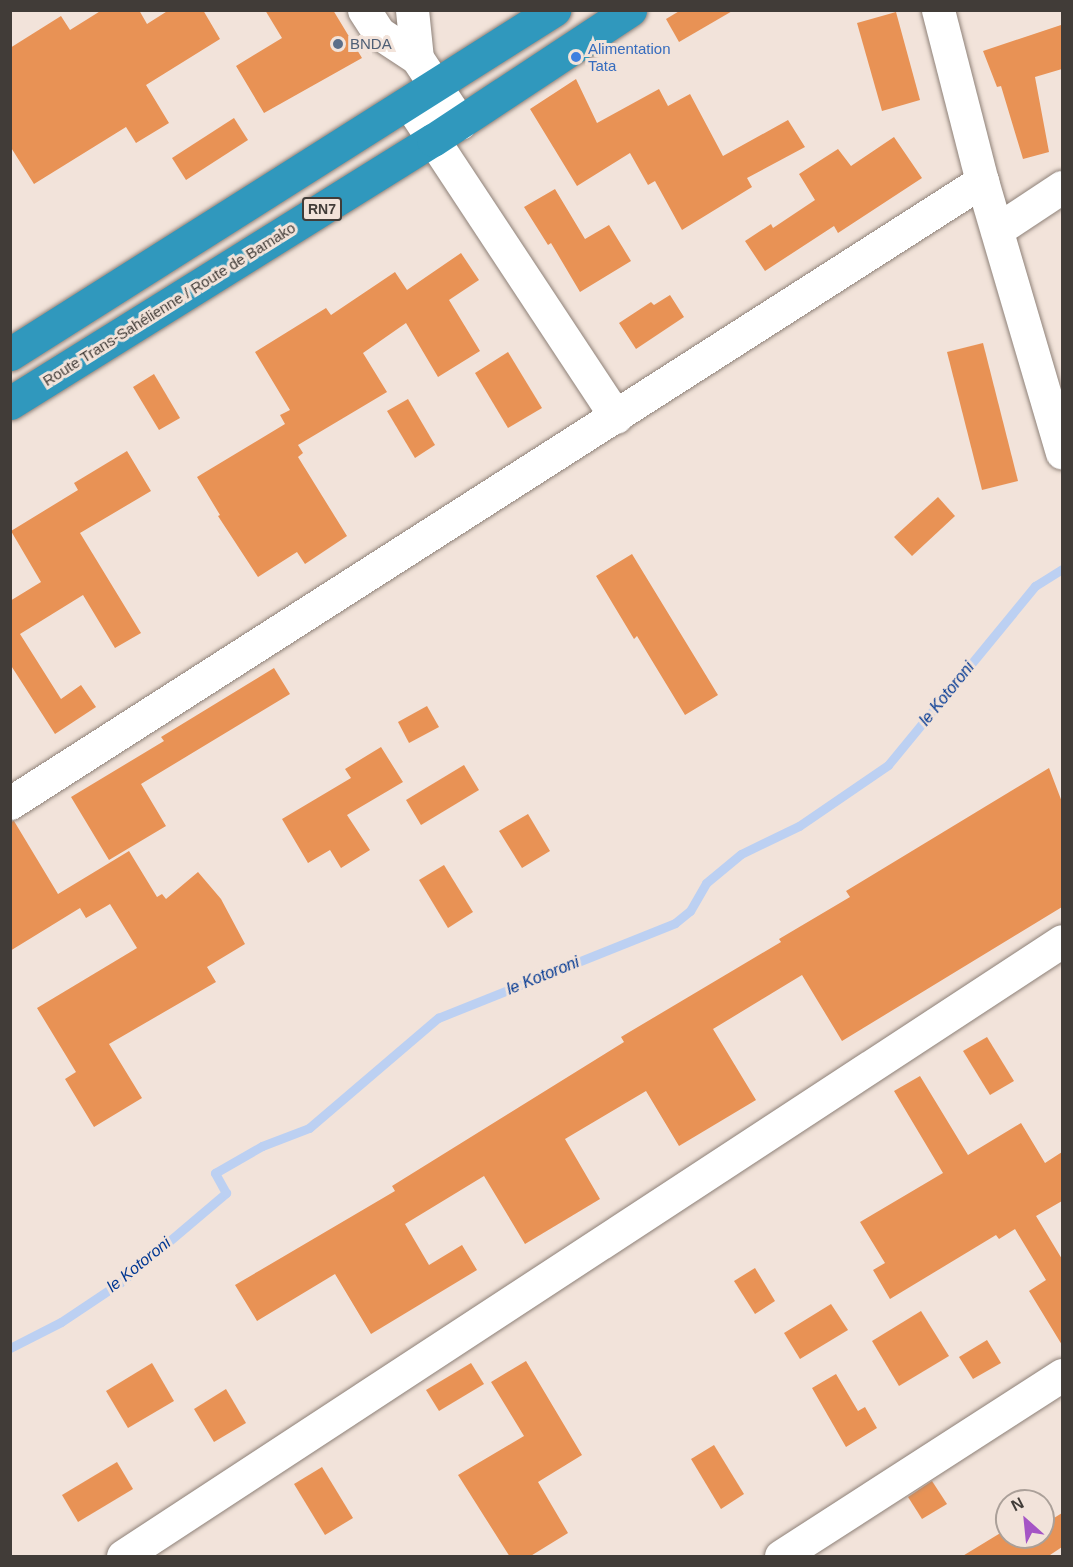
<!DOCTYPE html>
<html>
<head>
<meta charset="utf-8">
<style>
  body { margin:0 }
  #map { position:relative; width:1073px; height:1567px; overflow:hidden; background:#f2e3da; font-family:Helvetica,sans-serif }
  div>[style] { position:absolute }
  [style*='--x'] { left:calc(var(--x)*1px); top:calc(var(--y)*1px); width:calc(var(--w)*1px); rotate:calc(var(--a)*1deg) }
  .stream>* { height:9px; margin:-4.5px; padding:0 4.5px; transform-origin:4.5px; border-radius:4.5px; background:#bcd0f2 }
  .building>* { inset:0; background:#e89255 }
  .roads { filter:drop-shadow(0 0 2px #8e8178) drop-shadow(0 0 2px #8e8178) }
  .street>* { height:33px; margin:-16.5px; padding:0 16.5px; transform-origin:16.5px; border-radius:16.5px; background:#fff }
  .secondary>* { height:33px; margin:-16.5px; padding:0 16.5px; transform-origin:16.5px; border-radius:16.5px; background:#fff }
  .highway>* { height:33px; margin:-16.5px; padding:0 16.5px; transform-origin:16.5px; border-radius:16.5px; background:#3098bd }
  .dots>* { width:16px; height:16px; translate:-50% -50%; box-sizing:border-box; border:3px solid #f2e3da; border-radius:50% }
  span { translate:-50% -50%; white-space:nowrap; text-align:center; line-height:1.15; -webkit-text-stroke:6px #f2e3da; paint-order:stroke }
  .shield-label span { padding:2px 4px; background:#f2e3da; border:2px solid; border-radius:4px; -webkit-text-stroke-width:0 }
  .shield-label { font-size:14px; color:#413c38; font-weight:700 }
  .service-label { font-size:15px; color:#4e5e75 }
  .left { translate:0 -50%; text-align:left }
  .shop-label { font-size:15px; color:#366cbe }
  .street-label { font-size:15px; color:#413c38 }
  .water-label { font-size:16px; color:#003792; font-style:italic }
  .frame { position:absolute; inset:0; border:12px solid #413c38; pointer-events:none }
  .north { position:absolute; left:995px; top:1489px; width:60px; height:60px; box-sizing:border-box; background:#f2e3da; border:2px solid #aba099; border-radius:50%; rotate:333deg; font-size:16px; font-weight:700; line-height:24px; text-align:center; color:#413c38 }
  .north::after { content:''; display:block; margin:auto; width:21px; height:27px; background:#a555c5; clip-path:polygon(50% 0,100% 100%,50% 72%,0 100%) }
</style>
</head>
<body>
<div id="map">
  <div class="stream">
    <i style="--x:10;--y:1348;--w:57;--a:-27"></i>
    <i style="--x:61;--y:1322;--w:72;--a:-33.7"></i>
    <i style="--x:121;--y:1282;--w:138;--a:-40.3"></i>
    <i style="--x:226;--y:1193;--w:23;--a:-119"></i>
    <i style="--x:215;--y:1173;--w:54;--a:-29.9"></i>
    <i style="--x:262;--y:1146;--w:50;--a:-21"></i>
    <i style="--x:309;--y:1128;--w:170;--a:-40.5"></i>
    <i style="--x:438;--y:1018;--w:255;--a:-21.8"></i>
    <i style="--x:675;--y:923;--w:19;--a:-39"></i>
    <i style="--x:690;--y:911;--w:32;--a:-60"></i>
    <i style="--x:706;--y:883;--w:45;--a:-39.6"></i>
    <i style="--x:741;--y:854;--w:64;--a:-25.8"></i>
    <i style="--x:799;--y:826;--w:108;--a:-34.4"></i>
    <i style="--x:888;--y:765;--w:232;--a:-50.6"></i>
    <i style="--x:1035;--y:586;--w:32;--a:-32"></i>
  </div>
  <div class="building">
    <i style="clip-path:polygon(102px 10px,139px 10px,147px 24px,169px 10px,203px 10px,220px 39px,146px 85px,169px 123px,136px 143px,126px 127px,34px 184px,10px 146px,10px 48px,61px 16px,70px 30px)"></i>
    <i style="clip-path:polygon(265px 10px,333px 10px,362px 58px,264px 113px,236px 66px,282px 38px)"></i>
    <i style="clip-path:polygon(681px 10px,734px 10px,679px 42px,666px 19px)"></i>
    <i style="clip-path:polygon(896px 12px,920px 100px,882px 111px,857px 23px)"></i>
    <i style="clip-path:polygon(1061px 25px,1062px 69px,1035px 77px,1049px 152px,1023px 159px,1001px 86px,997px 87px,983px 51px)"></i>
    <i style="clip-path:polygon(576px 79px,597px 123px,659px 89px,668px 106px,690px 94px,723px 156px,788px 120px,805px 147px,747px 178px,752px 187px,682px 230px,655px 181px,648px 185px,630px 153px,577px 186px,530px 109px)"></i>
    <i style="clip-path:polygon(234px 118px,248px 140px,186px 180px,172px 158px)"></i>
    <i style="clip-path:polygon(894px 137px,922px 178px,838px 233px,834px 226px,765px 271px,745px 241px,771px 224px,773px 228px,815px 200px,799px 174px,838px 149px,851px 166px)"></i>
    <i style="clip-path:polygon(555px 189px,585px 239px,609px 225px,631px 261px,580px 292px,551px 243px,548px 245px,524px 207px)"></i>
    <i style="clip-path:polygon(461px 253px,479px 280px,449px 300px,480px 351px,438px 377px,406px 323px,363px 353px,387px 392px,298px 445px,303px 453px,298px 457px,347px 536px,305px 564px,297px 552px,258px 577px,218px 516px,220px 515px,197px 477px,285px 424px,280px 415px,290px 410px,255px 352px,326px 308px,331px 315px,395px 272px,407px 290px)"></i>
    <i style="clip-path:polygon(670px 295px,684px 317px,636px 349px,619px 323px,651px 302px,654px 305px)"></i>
    <i style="clip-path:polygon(983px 343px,1018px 481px,982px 490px,947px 352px)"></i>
    <i style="clip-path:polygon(508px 352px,542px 408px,508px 428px,475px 373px)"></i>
    <i style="clip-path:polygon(154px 374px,180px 418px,159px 430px,133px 387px)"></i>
    <i style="clip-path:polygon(408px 399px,435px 445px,415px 458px,387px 411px)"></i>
    <i style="clip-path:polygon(127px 451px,151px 491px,80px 533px,141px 633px,115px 648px,83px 595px,20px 634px,61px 699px,81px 685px,96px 707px,55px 734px,10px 664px,10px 601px,41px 582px,11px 531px,78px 490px,74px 483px)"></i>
    <i style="clip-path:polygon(938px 497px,955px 516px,912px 556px,894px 537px)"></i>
    <i style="clip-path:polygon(632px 554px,718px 695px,685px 715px,637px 636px,634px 639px,596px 576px)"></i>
    <i style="clip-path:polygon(274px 668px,290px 694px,141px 784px,166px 826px,109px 860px,71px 797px,164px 741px,161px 737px)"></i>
    <i style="clip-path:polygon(427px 706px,439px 727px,409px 743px,398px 722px)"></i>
    <i style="clip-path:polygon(381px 747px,403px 782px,347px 815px,370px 850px,341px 868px,330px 850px,308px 863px,282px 819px,351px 778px,345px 769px)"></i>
    <i style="clip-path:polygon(464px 765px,479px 790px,421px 825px,406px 800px)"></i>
    <i style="clip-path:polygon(1049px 768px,1062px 802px,1062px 907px,842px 1041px,802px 975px,713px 1029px,756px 1100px,679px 1146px,646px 1091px,565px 1139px,600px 1199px,525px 1244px,484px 1176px,405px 1224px,429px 1265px,462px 1245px,477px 1270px,371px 1334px,335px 1274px,257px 1321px,235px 1285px,395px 1191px,392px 1186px,624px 1042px,621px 1037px,781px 942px,779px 939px,850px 897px,846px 891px)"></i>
    <i style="clip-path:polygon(528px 814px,550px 851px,522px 868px,499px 831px)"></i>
    <i style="clip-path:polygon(14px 821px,58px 894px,129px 851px,157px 897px,162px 894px,166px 899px,198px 872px,221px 899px,245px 944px,207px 967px,216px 982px,109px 1044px,142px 1098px,94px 1127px,65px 1079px,76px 1072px,37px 1008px,137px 948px,110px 904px,86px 918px,80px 908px,10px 951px,10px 822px)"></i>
    <i style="clip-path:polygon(444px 865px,473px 912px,448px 928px,419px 880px)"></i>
    <i style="clip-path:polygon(987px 1037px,1014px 1081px,990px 1095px,963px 1051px)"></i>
    <i style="clip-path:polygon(920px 1076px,968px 1155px,1021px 1123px,1045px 1163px,1062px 1152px,1062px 1201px,1036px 1216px,1062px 1259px,1062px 1345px,1029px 1291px,1046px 1280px,1015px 1229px,999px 1239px,996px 1235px,890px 1299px,873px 1270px,885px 1263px,860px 1222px,943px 1173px,894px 1091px)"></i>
    <i style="clip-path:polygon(755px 1268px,775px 1301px,755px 1314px,734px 1281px)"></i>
    <i style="clip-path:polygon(831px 1304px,848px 1330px,800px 1359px,784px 1333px)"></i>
    <i style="clip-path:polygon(921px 1311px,949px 1356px,899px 1386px,872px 1341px)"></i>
    <i style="clip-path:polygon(987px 1340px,1001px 1363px,973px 1379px,959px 1357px)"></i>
    <i style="clip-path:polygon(526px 1361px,582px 1455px,538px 1482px,568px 1533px,529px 1557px,510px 1557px,458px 1475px,524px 1436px,491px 1382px)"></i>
    <i style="clip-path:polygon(152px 1363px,174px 1401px,128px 1428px,106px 1391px)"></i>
    <i style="clip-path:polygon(471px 1363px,484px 1384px,439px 1411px,426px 1390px)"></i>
    <i style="clip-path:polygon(836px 1374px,858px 1411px,865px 1407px,877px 1428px,846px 1447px,812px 1388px)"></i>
    <i style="clip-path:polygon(226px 1389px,246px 1423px,214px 1442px,194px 1409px)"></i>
    <i style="clip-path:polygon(714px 1445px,744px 1494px,721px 1509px,691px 1459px)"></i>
    <i style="clip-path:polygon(117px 1462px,133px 1489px,78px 1522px,62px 1495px)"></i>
    <i style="clip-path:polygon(322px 1467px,353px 1518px,325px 1535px,294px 1484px)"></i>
    <i style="clip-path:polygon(932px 1481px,947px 1504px,922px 1519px,908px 1497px)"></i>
    <i style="clip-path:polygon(1047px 1505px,1054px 1518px,1062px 1513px,1062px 1547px,1047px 1557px,961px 1557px,1007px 1529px,1007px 1537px,1043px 1537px,1043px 1507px)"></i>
  </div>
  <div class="roads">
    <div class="street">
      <i style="--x:409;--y:103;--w:376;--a:56.6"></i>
      <i style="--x:997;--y:230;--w:78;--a:-33.5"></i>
      <i style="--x:10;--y:803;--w:1154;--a:-32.62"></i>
      <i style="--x:123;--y:1556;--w:1122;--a:-33.22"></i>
    </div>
    <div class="secondary">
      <i style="--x:364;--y:10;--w:27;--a:57"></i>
      <i style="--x:379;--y:33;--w:45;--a:33.3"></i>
      <i style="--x:417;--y:58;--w:78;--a:56.5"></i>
      <i style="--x:412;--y:10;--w:48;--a:84.1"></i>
      <i style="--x:938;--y:10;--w:177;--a:75.6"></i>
      <i style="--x:982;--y:181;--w:283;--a:73.6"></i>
      <i style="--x:781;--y:1556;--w:334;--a:-32.8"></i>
    </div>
    <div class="highway">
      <i style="--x:10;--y:354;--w:644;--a:-32.31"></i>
      <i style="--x:10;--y:403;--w:498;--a:-31.9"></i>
      <i style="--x:433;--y:140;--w:236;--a:-33.4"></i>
    </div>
  </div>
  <div class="dots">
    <i style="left:338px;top:44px;background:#5c6f8a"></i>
    <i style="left:576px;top:57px;background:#3f7fe0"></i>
  </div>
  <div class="shield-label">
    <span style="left:322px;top:209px">RN7</span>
  </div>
  <div class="service-label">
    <span class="left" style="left:350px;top:44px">BNDA</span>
  </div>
  <div class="shop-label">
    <span class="left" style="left:588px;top:57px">Alimentation<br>Tata</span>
  </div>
  <div class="street-label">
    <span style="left:169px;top:304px;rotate:-32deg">Route Trans-Sahélienne / Route de Bamako</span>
  </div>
  <div class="water-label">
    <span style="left:947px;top:694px;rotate:-51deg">le Kotoroni</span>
    <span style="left:543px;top:976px;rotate:-22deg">le Kotoroni</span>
    <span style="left:139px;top:1265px;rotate:-39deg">le Kotoroni</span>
  </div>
  <div class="frame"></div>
  <div class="north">N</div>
</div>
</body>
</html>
